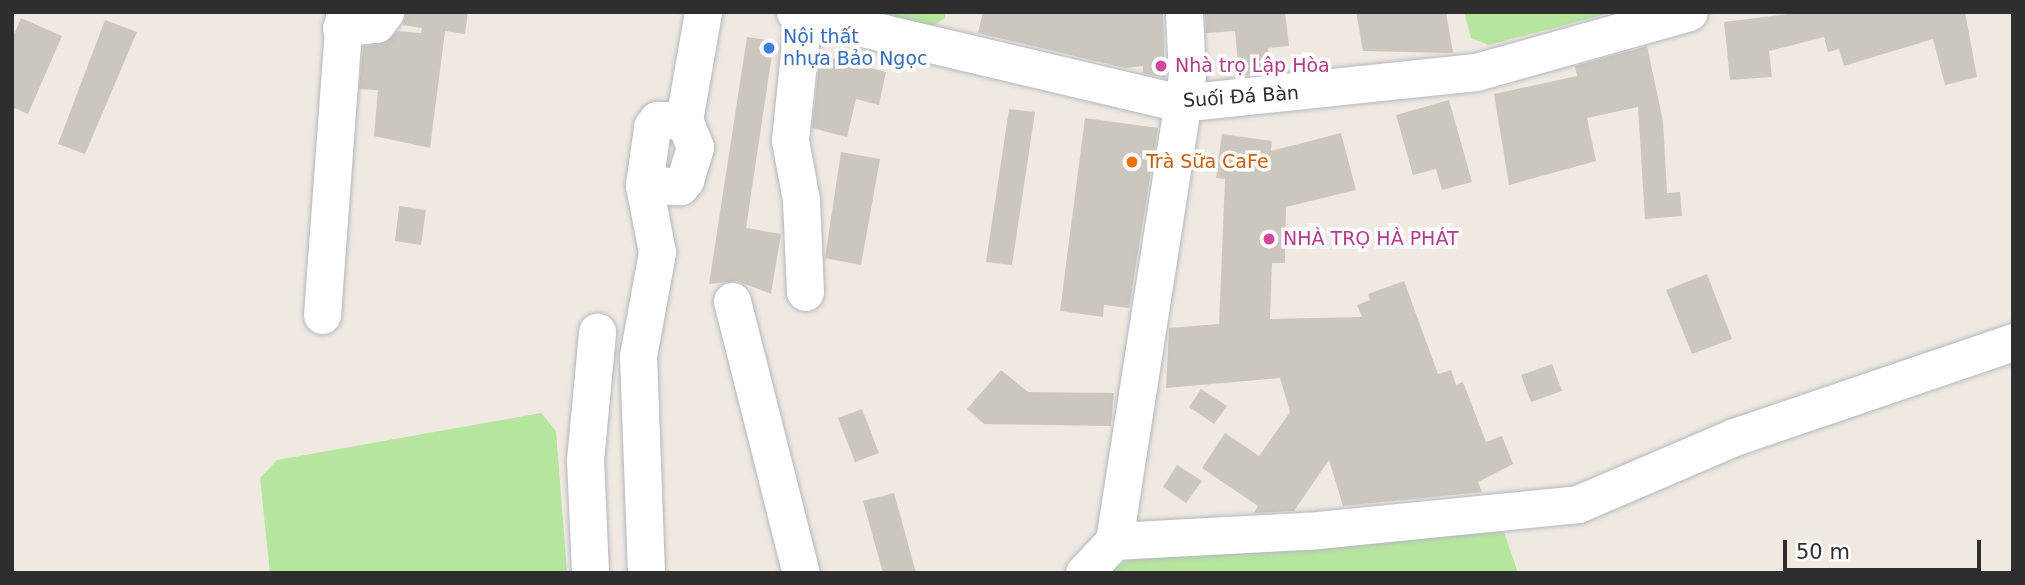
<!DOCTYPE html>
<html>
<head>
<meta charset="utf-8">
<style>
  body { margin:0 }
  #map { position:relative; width:2025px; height:585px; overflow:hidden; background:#efe9e1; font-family:"DejaVu Sans",sans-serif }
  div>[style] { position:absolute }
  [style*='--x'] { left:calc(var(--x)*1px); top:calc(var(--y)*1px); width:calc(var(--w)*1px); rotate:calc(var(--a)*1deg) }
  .green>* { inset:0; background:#b6e59e }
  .building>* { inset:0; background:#cbc7bf }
  .roads { filter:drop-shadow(0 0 2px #b4b7c1) drop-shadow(0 0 2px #b4b7c1) }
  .minor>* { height:37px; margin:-18.5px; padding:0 18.5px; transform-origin:18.5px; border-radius:18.5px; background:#fff }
  .dots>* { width:19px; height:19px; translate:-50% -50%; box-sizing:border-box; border:4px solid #fff; border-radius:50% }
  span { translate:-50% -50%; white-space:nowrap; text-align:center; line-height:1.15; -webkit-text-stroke:7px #fff; paint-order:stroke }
  .shop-label { font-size:19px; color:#366cbe }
  .left { translate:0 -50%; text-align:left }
  .hotel-label { font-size:19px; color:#b23c85 }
  .street-label { font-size:19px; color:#2e2e2e }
  .food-label { font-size:19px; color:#c56008 }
  .frame { position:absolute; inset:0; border:14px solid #2e2e2e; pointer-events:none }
  .scale { position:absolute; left:1783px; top:540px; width:198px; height:32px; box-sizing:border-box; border:4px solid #2e2e2e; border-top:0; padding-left:9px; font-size:21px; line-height:24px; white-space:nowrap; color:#2e2e2e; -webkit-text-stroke:5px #fff; paint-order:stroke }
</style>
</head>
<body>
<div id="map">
  <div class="green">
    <i style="clip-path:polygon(857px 12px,945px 12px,945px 18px,922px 33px)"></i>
    <i style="clip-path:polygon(1464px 12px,1614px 12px,1489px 45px,1471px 38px)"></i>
    <i style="clip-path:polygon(541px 413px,556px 431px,567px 573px,270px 573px,260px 478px,277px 460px)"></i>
    <i style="clip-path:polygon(1504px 532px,1518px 573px,1102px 573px,1136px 557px)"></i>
  </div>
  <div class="building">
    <i style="clip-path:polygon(406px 12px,468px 12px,465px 34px,445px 31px,430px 148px,374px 136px,378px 90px,359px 89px,363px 47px,386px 42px,397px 31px,421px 33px,422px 28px,403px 25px)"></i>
    <i style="clip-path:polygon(983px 12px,1163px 12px,1165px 78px,1143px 73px,1143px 66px,1125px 68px,978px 33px)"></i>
    <i style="clip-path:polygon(1205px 12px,1285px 12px,1289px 46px,1268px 48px,1271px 72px,1239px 76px,1235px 31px,1206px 33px)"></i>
    <i style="clip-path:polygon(1356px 12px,1446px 12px,1453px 53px,1363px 51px)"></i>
    <i style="clip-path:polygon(1803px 12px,1965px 12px,1977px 77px,1945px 85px,1933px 39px,1844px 66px,1839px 49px,1828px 52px,1824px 37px,1769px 51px,1772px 77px,1730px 80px,1724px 22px)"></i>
    <i style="clip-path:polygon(21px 18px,62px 36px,28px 114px,12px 107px,12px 39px)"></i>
    <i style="clip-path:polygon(105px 20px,137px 32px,85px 154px,58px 144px)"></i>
    <i style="clip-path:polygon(747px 37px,774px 41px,746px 228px,781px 234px,771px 294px,737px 281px,709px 284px)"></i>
    <i style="clip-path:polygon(1647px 46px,1663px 121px,1667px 193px,1680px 192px,1682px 216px,1645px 219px,1638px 107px,1587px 118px,1596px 161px,1509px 185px,1494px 94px,1577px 76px,1575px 66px)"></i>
    <i style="clip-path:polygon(820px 55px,886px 72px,879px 105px,856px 99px,847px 137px,812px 128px)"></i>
    <i style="clip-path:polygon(1449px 100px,1472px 182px,1442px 190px,1436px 169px,1413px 175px,1396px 115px)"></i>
    <i style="clip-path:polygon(1009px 109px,1035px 112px,1012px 265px,986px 262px)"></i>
    <i style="clip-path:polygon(1085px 118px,1158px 128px,1129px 308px,1104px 305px,1103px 317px,1060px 311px)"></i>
    <i style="clip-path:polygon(1341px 133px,1356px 190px,1286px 207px,1285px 263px,1272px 263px,1270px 319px,1362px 317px,1357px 305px,1370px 300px,1368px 294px,1404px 281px,1438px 374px,1451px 370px,1456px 385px,1463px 382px,1486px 442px,1502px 436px,1513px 464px,1478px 482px,1482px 492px,1343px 506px,1329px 460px,1294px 511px,1254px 513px,1258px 506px,1202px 468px,1225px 433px,1259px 456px,1290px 412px,1280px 378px,1166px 388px,1169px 328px,1219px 324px,1225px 179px,1216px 178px,1222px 134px,1272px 141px,1271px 151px)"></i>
    <i style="clip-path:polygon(841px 152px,880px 159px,861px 265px,825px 258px)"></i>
    <i style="clip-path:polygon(399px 206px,426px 210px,421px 245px,395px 241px)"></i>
    <i style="clip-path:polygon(1707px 274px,1732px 339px,1692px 354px,1666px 290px)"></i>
    <i style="clip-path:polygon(1552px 364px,1562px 391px,1531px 402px,1521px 375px)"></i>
    <i style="clip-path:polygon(1001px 370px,1028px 392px,1114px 393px,1111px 426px,984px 424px,967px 409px)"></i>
    <i style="clip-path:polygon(1201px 389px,1227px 406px,1214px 424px,1189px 407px)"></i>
    <i style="clip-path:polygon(862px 409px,879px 453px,855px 462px,838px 418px)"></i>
    <i style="clip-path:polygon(1177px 465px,1202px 481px,1186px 503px,1163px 487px)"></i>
    <i style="clip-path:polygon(894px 493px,916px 573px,883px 573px,863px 501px)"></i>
  </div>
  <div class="roads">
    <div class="minor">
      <i style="--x:795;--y:12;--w:397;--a:13.3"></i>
      <i style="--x:1181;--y:103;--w:297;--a:-6"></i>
      <i style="--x:1476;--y:72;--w:221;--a:-15.7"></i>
      <i style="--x:803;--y:14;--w:127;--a:95.9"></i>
      <i style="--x:790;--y:140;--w:61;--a:79.6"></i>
      <i style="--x:801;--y:200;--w:92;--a:87.5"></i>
      <i style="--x:341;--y:28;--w:35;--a:-7"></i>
      <i style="--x:376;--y:24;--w:15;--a:-53"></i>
      <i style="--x:644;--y:185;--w:36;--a:2"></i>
      <i style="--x:680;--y:186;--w:8;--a:-50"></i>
      <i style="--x:685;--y:180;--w:34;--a:-73"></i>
      <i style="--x:695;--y:147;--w:29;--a:-112"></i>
      <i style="--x:684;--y:120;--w:110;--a:-80"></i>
      <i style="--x:732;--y:301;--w:281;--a:75.8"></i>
      <i style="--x:322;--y:315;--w:304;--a:-85.8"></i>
      <i style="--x:1114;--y:541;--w:194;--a:-3"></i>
      <i style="--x:1308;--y:531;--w:271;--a:-5.7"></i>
      <i style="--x:1578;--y:504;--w:170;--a:-23.2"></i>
      <i style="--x:1734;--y:437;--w:295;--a:-18.8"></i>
      <i style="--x:590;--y:573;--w:113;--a:-92.5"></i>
      <i style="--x:585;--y:460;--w:129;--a:-84.6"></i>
      <i style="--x:646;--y:573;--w:217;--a:-92.1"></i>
      <i style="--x:638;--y:356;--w:106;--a:-79.6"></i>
      <i style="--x:657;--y:252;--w:68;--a:-101"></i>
      <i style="--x:644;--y:185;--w:59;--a:-82.1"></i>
      <i style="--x:652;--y:127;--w:9;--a:-54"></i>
      <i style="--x:657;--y:120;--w:27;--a:0"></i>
      <i style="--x:1084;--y:573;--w:44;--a:-46.8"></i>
      <i style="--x:1114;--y:541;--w:471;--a:-81.1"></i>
      <i style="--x:1187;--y:76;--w:64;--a:-92.7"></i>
    </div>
  </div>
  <div class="dots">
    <i style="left:769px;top:48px;background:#3f7fe0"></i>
    <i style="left:1161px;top:66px;background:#d1479c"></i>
    <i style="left:1132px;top:162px;background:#e8710a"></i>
    <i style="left:1269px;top:239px;background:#d1479c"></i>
  </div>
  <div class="shop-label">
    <span class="left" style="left:783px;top:48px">Nội thất<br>nhựa Bảo Ngọc</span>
  </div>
  <div class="hotel-label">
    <span class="left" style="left:1175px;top:66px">Nhà trọ Lập Hòa</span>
    <span class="left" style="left:1283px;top:239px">NHÀ TRỌ HÀ PHÁT</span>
  </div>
  <div class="street-label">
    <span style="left:1241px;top:97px;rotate:-4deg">Suối Đá Bàn</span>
  </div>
  <div class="food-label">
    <span class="left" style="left:1146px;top:162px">Trà Sữa CaFe</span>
  </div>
  <div class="frame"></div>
  <div class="scale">50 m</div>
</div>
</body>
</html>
